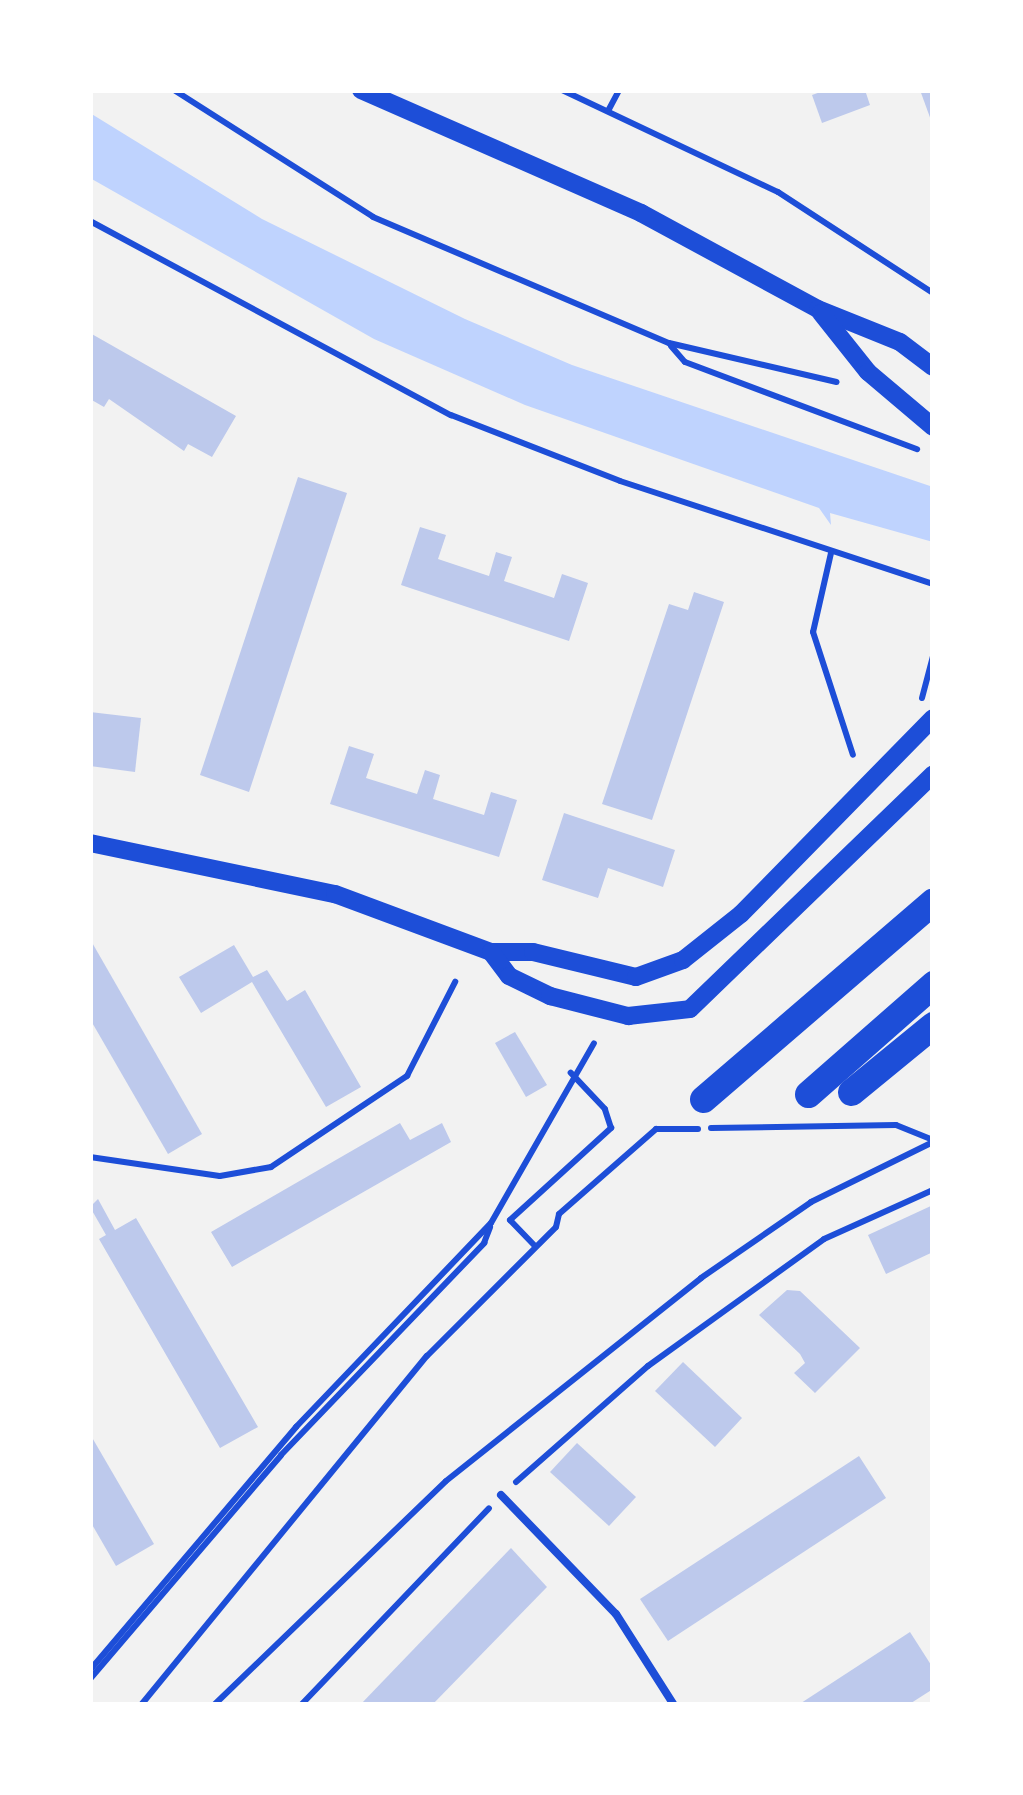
<!DOCTYPE html>
<html>
<head>
<meta charset="utf-8">
<style>
  body { margin:0 }
  #map { position:relative; width:1023px; height:1795px; overflow:hidden; background:#f2f2f2; font-family:Roboto,sans-serif }
  div>[style] { position:absolute }
  [style*='--x'] { left:calc(var(--x)*1px); top:calc(var(--y)*1px); width:calc(var(--w)*1px); rotate:calc(var(--a)*1deg) }
  .water>* { inset:0; background:#bfd3fe }
  .building>* { inset:0; background:#bdc9ec }
  .path>* { height:6px; margin:-3px; padding:0 3px; transform-origin:3px; border-radius:3px; background:#1d4ed8 }
  .service>* { height:8px; margin:-4px; padding:0 4px; transform-origin:4px; border-radius:4px; background:#1d4ed8 }
  .tertiary>* { height:18px; margin:-9px; padding:0 9px; transform-origin:9px; border-radius:9px; background:#1d4ed8 }
  .motorway>* { height:27px; margin:-13.5px; padding:0 13.5px; transform-origin:13.5px; border-radius:13.5px; background:#1d4ed8 }
  span { translate:-50% -50%; white-space:nowrap; text-align:center; line-height:1.15; -webkit-text-stroke:9px #fff; paint-order:stroke }
  .frame { position:absolute; inset:0; border:93px solid #fff; pointer-events:none }
</style>
</head>
<body>
<div id="map">
  <div class="water">
    <i style="clip-path:polygon(90px 113px,262px 219px,465px 319px,572px 365px,933px 487px,933px 542px,830px 513px,831px 525px,819px 508px,525px 405px,374px 339px,90px 178px)"></i>
  </div>
  <div class="building">
    <i style="clip-path:polygon(826px 90px,865px 90px,870px 105px,822px 123px,812px 95px)"></i>
    <i style="clip-path:polygon(920px 90px,933px 90px,933px 123px,932px 123px)"></i>
    <i style="clip-path:polygon(90px 333px,236px 416px,212px 457px,188px 444px,184px 451px,109px 399px,104px 407px,90px 399px)"></i>
    <i style="clip-path:polygon(298px 477px,347px 493px,249px 792px,200px 775px)"></i>
    <i style="clip-path:polygon(420px 527px,446px 535px,438px 559px,489px 576px,496px 552px,512px 557px,504px 581px,554px 598px,562px 574px,588px 583px,569px 641px,401px 585px)"></i>
    <i style="clip-path:polygon(694px 592px,724px 602px,652px 820px,602px 804px,669px 604px,688px 610px)"></i>
    <i style="clip-path:polygon(90px 712px,141px 718px,135px 772px,90px 766px)"></i>
    <i style="clip-path:polygon(349px 746px,374px 754px,366px 778px,417px 794px,425px 770px,440px 775px,433px 799px,484px 815px,491px 792px,517px 800px,499px 857px,330px 804px)"></i>
    <i style="clip-path:polygon(564px 813px,675px 850px,663px 887px,608px 868px,598px 898px,542px 880px)"></i>
    <i style="clip-path:polygon(90px 939px,202px 1134px,168px 1154px,90px 1019px)"></i>
    <i style="clip-path:polygon(234px 945px,253px 977px,267px 970px,287px 1001px,305px 990px,361px 1087px,326px 1107px,252px 982px,201px 1013px,179px 977px)"></i>
    <i style="clip-path:polygon(515px 1032px,547px 1085px,526px 1097px,495px 1043px)"></i>
    <i style="clip-path:polygon(400px 1123px,410px 1140px,442px 1123px,451px 1142px,232px 1267px,211px 1232px)"></i>
    <i style="clip-path:polygon(98px 1199px,115px 1230px,136px 1218px,258px 1427px,220px 1448px,99px 1239px,106px 1235px,90px 1207px)"></i>
    <i style="clip-path:polygon(933px 1205px,933px 1252px,886px 1274px,868px 1235px)"></i>
    <i style="clip-path:polygon(787px 1290px,800px 1291px,860px 1348px,815px 1393px,794px 1373px,805px 1363px,800px 1354px,759px 1315px)"></i>
    <i style="clip-path:polygon(683px 1362px,742px 1418px,715px 1447px,655px 1391px)"></i>
    <i style="clip-path:polygon(90px 1434px,154px 1544px,116px 1566px,90px 1521px)"></i>
    <i style="clip-path:polygon(577px 1443px,636px 1497px,609px 1526px,550px 1472px)"></i>
    <i style="clip-path:polygon(859px 1456px,886px 1498px,668px 1641px,640px 1599px)"></i>
    <i style="clip-path:polygon(511px 1548px,547px 1587px,432px 1705px,360px 1705px)"></i>
    <i style="clip-path:polygon(910px 1632px,933px 1668px,933px 1689px,908px 1705px,798px 1705px)"></i>
  </div>
  <div class="path">
    <i style="--x:174;--y:90;--w:236;--a:32.5"></i>
    <i style="--x:373;--y:217;--w:322;--a:23.1"></i>
    <i style="--x:669;--y:343;--w:172;--a:13.1"></i>
    <i style="--x:562;--y:90;--w:239;--a:25.3"></i>
    <i style="--x:778;--y:192;--w:185;--a:33.1"></i>
    <i style="--x:608;--y:111;--w:24;--a:-62"></i>
    <i style="--x:90;--y:221;--w:410;--a:28.3"></i>
    <i style="--x:451;--y:415;--w:181;--a:21.3"></i>
    <i style="--x:620;--y:481;--w:330;--a:18.2"></i>
    <i style="--x:671;--y:346;--w:21;--a:49"></i>
    <i style="--x:685;--y:362;--w:248;--a:20.6"></i>
    <i style="--x:831;--y:553;--w:81;--a:102.8"></i>
    <i style="--x:813;--y:632;--w:129;--a:72"></i>
    <i style="--x:922;--y:698;--w:43;--a:-75.3"></i>
    <i style="--x:711;--y:1128;--w:185;--a:-0.9"></i>
    <i style="--x:896;--y:1125;--w:40;--a:22"></i>
    <i style="--x:90;--y:1157;--w:131;--a:8.3"></i>
    <i style="--x:220;--y:1176;--w:52;--a:-10"></i>
    <i style="--x:271;--y:1167;--w:164;--a:-33.8"></i>
    <i style="--x:407;--y:1076;--w:106;--a:-62.9"></i>
    <i style="--x:535;--y:1246;--w:36;--a:-134"></i>
    <i style="--x:510;--y:1220;--w:137;--a:-42.3"></i>
    <i style="--x:611;--y:1128;--w:20;--a:-108"></i>
    <i style="--x:605;--y:1109;--w:50;--a:-133.4"></i>
    <i style="--x:516;--y:1482;--w:176;--a:-41.3"></i>
    <i style="--x:648;--y:1366;--w:217;--a:-35.8"></i>
    <i style="--x:824;--y:1239;--w:120;--a:-24.2"></i>
    <i style="--x:90;--y:1670;--w:319;--a:-49.7"></i>
    <i style="--x:296;--y:1427;--w:282;--a:-46.3"></i>
    <i style="--x:491;--y:1223;--w:207;--a:-60.2"></i>
    <i style="--x:90;--y:1679;--w:294;--a:-49.5"></i>
    <i style="--x:281;--y:1455;--w:294;--a:-46.2"></i>
    <i style="--x:484;--y:1243;--w:17;--a:-69"></i>
    <i style="--x:141;--y:1705;--w:451;--a:-50.7"></i>
    <i style="--x:427;--y:1356;--w:182;--a:-45"></i>
    <i style="--x:556;--y:1227;--w:13;--a:-77"></i>
    <i style="--x:559;--y:1214;--w:129;--a:-41.2"></i>
    <i style="--x:656;--y:1129;--w:42;--a:0"></i>
    <i style="--x:214;--y:1705;--w:322;--a:-44"></i>
    <i style="--x:446;--y:1481;--w:326;--a:-38.5"></i>
    <i style="--x:701;--y:1278;--w:134;--a:-34.6"></i>
    <i style="--x:811;--y:1202;--w:136;--a:-26.2"></i>
    <i style="--x:301;--y:1705;--w:272;--a:-46.3"></i>
  </div>
  <div class="service">
    <i style="--x:501;--y:1495;--w:165;--a:46"></i>
    <i style="--x:616;--y:1614;--w:108;--a:57.5"></i>
  </div>
  <div class="tertiary">
    <i style="--x:361;--y:90;--w:306;--a:23.7"></i>
    <i style="--x:641;--y:213;--w:201;--a:28.5"></i>
    <i style="--x:818;--y:309;--w:88;--a:21.9"></i>
    <i style="--x:900;--y:342;--w:41;--a:37.1"></i>
    <i style="--x:821;--y:313;--w:75;--a:51.5"></i>
    <i style="--x:868;--y:372;--w:85;--a:40.2"></i>
    <i style="--x:90;--y:843;--w:250;--a:11.8"></i>
    <i style="--x:335;--y:894;--w:166;--a:20.4"></i>
    <i style="--x:491;--y:952;--w:42;--a:0"></i>
    <i style="--x:533;--y:952;--w:106;--a:13.6"></i>
    <i style="--x:636;--y:977;--w:50;--a:-19.9"></i>
    <i style="--x:683;--y:960;--w:74;--a:-38.4"></i>
    <i style="--x:741;--y:914;--w:274;--a:-45.6"></i>
    <i style="--x:491;--y:952;--w:30;--a:53"></i>
    <i style="--x:509;--y:976;--w:46;--a:26"></i>
    <i style="--x:550;--y:996;--w:81;--a:14.4"></i>
    <i style="--x:628;--y:1016;--w:62;--a:-6.4"></i>
    <i style="--x:690;--y:1009;--w:338;--a:-44"></i>
  </div>
  <div class="motorway">
    <i style="--x:851;--y:1092;--w:106;--a:-39.3"></i>
    <i style="--x:808;--y:1094;--w:167;--a:-41.3"></i>
    <i style="--x:703;--y:1099;--w:303;--a:-40.7"></i>
  </div>
  <div class="frame"></div>
</div>
</body>
</html>
